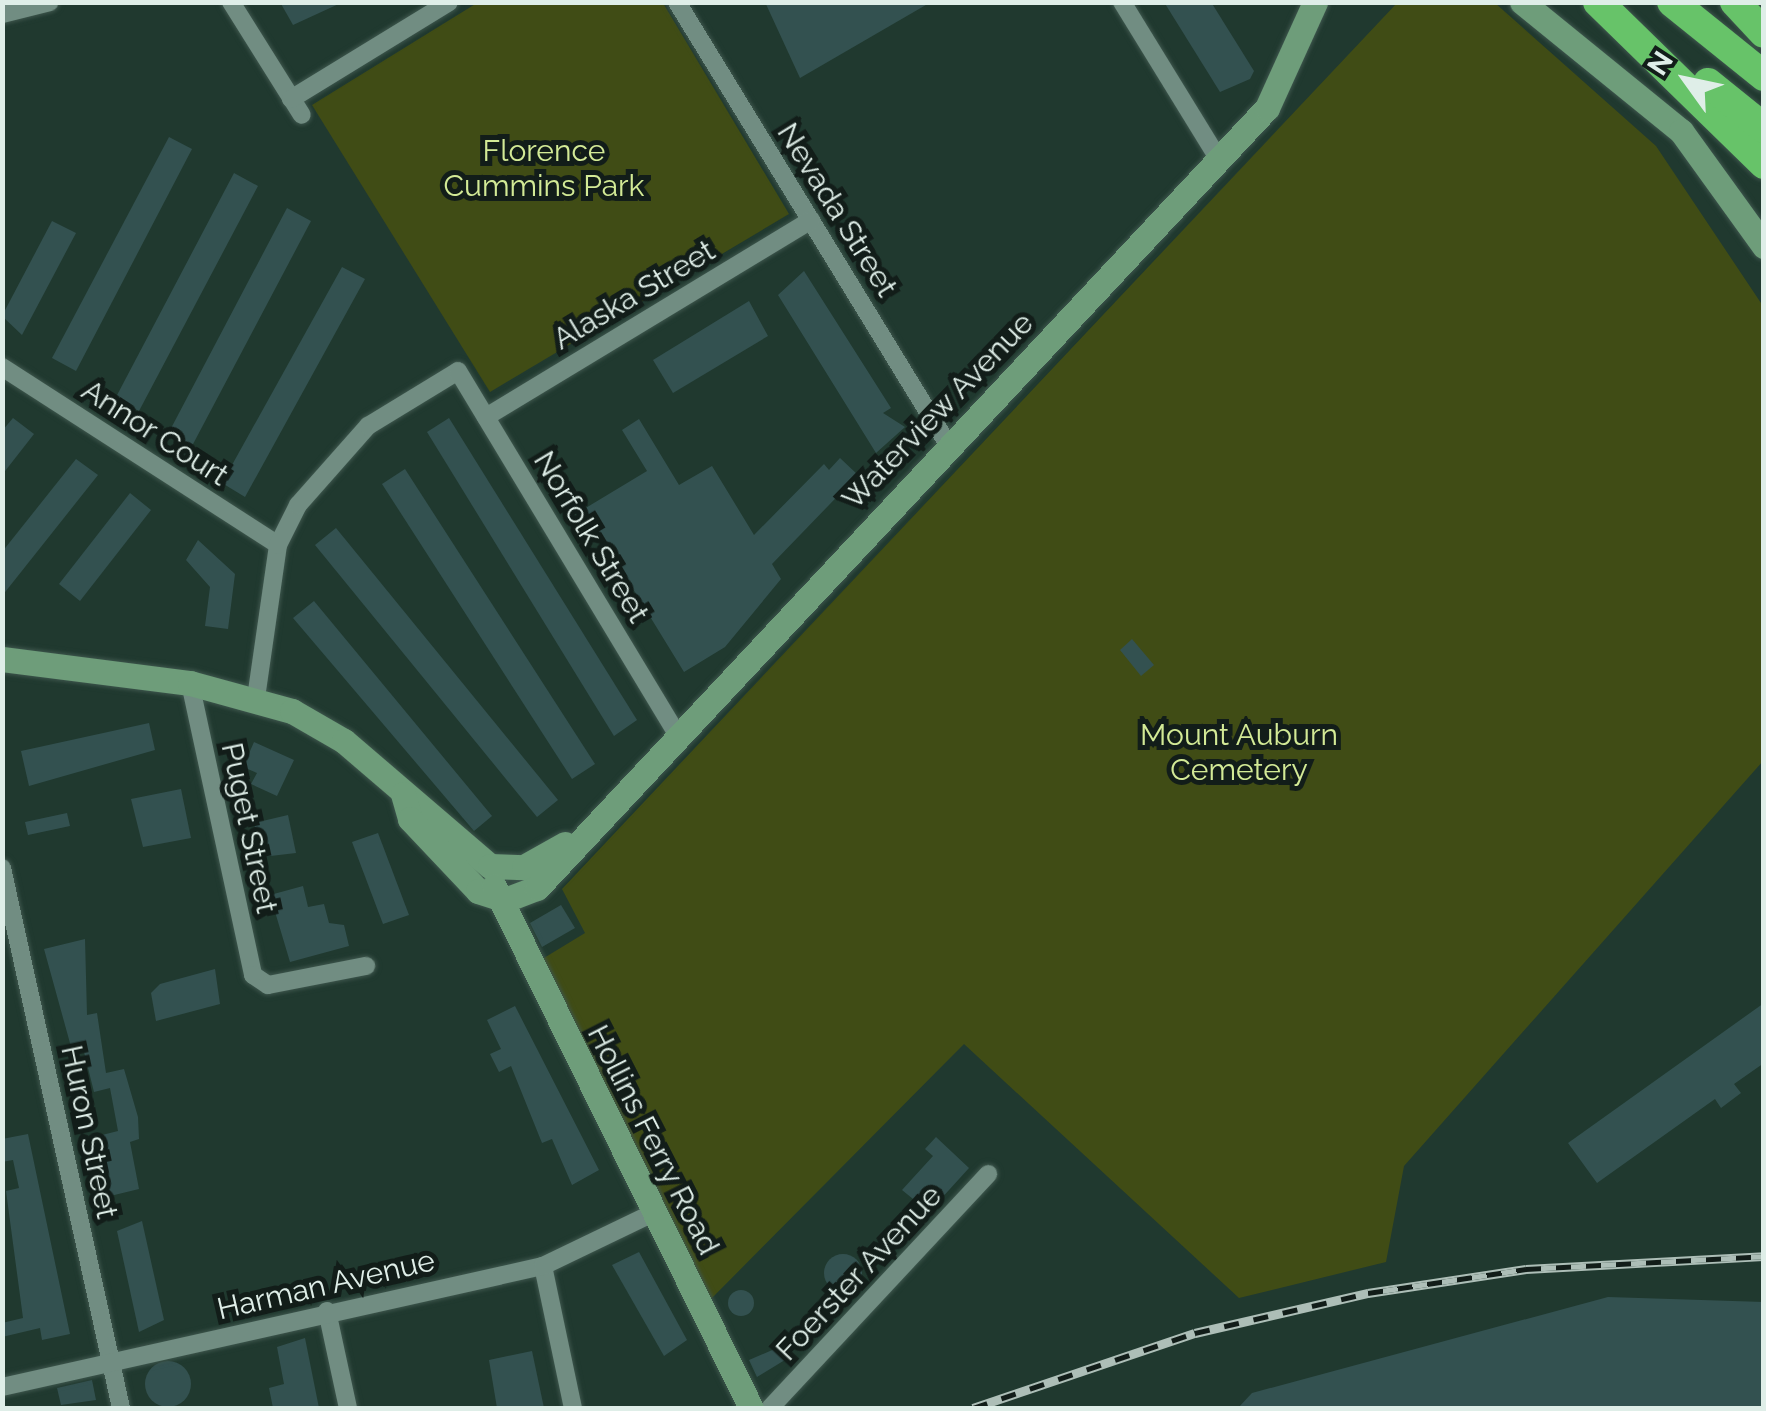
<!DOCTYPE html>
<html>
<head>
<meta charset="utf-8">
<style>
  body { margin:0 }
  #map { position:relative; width:1766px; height:1411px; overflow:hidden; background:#20392f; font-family:Raleway,sans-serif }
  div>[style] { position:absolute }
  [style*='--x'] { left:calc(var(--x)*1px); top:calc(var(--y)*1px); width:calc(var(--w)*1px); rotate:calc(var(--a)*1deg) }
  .green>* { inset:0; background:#404c15 }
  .building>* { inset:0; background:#335150 }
  .round { border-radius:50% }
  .roads { filter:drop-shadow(0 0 2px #3e564d) drop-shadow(0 0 2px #3e564d) }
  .street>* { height:18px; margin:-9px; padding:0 9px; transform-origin:9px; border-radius:9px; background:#718d82 }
  .secondary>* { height:25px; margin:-12.5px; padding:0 12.5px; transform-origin:12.5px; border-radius:12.5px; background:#6e9d7a }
  .highway>* { height:30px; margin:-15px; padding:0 15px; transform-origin:15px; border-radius:15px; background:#67c369 }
  .rail>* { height:9px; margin-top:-4.5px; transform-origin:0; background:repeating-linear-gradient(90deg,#121d19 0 15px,#adbeb7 0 30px); box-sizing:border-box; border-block:2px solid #adbeb7 }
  span { translate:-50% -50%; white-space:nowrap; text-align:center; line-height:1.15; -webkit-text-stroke:10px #121d19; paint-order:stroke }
  .park-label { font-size:30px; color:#d3ea96 }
  .street-label { font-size:30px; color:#dfeee8 }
  .frame { position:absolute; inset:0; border:5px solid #dfeee8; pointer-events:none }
  .north { position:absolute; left:1636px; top:30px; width:100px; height:100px; -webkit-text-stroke:8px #121d19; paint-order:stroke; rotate:303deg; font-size:28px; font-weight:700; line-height:40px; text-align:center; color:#dfeee8 }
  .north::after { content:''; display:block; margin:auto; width:35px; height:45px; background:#dfeee8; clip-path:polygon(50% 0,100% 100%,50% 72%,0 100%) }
</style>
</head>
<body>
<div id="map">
  <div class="green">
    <i style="clip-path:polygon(477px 3px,663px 3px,789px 214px,490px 392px,312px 105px)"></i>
    <i style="clip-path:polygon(1397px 3px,1495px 3px,1656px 146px,1763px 306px,1763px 761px,1404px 1166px,1386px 1262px,1239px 1298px,964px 1044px,708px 1302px,539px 961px,585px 933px,562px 889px)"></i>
  </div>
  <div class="building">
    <i style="clip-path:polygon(280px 2px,343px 2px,293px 25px)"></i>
    <i style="clip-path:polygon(765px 2px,931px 2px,800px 78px)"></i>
    <i style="clip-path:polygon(1164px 2px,1211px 2px,1254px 71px,1250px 79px,1220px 92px)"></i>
    <i style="clip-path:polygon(169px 137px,192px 149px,76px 371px,52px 358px)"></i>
    <i style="clip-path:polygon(234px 173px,258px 186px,139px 411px,115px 399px)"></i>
    <i style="clip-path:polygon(287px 208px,311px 221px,192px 446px,168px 434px)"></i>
    <i style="clip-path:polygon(52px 221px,76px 233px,22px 335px,2px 316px)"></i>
    <i style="clip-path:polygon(342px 267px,365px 279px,245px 497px,222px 483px)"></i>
    <i style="clip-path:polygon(804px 271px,891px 408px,883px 413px,905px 427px,876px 453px,778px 295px)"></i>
    <i style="clip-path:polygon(749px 301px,768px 336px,673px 393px,653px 360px)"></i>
    <i style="clip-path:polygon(13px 418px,34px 434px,2px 475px,2px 431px)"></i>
    <i style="clip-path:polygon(449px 418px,637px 720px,614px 736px,427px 432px)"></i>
    <i style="clip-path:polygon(639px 419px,679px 485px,712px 466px,754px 535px,824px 464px,829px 470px,840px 458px,858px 475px,772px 564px,781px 579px,725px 647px,684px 672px,584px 509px,647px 471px,622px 430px)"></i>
    <i style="clip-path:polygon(76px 459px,98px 475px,2px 596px,2px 552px)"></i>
    <i style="clip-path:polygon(405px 469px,595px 764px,572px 779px,382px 484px)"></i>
    <i style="clip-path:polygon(130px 493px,151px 510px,80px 601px,59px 584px)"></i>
    <i style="clip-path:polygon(336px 528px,558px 800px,537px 817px,315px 545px)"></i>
    <i style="clip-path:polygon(198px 540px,235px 574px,228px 629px,205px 626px,210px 587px,186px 560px)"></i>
    <i style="clip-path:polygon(314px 601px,492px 816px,474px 831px,293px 618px)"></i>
    <i style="clip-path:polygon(1132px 639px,1154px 665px,1141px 676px,1120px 650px)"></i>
    <i style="clip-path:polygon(149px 723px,155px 750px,29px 786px,21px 751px)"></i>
    <i style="clip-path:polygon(254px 742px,294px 760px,277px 796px,251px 784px,257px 773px,243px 767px)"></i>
    <i style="clip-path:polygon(181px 789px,191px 838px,143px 847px,131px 799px)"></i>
    <i style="clip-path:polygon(67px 813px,70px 826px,28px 835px,25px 822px)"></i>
    <i style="clip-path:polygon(288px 815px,296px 853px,262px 857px,254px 823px)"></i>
    <i style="clip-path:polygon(378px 833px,409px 915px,383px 924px,352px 842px)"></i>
    <i style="clip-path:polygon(303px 886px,308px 907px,324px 904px,329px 923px,344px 925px,349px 946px,290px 962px,270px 895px)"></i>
    <i style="clip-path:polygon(561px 905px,575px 928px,542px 947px,530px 923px)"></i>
    <i style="clip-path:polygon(85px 939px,87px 1015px,97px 1013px,106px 1073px,124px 1069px,138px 1117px,139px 1139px,130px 1142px,139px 1189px,102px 1198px,98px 1136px,118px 1131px,110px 1088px,94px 1092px,84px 1052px,73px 1054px,44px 949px)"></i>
    <i style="clip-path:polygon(215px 969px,220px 1004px,156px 1021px,151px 993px,160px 984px)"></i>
    <i style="clip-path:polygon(1764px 1003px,1764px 1063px,1734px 1084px,1741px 1093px,1721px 1108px,1715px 1099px,1597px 1183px,1568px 1143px)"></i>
    <i style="clip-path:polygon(515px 1006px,599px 1170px,572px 1185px,552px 1139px,542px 1143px,511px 1066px,499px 1072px,490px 1054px,501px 1049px,487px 1020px)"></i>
    <i style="clip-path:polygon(28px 1134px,70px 1334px,42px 1340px,40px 1328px,2px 1337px,2px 1323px,23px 1318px,6px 1191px,19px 1188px,13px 1160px,2px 1162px,2px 1139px)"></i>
    <i style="clip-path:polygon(936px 1137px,969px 1168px,929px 1212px,902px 1190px,933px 1156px,925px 1149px)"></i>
    <i style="clip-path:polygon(142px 1221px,164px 1320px,139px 1332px,117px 1231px)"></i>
    <i style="clip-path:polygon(639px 1252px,687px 1340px,664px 1356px,612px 1265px)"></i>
    <i class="round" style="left:824px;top:1254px;width:38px;height:38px"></i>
    <i class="round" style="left:728px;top:1290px;width:26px;height:26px"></i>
    <i style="clip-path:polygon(1608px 1297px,1764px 1302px,1764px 1408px,1238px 1408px,1252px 1393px)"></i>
    <i style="clip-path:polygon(305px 1338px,319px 1408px,273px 1408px,269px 1388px,284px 1384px,277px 1347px)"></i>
    <i style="clip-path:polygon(786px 1344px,793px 1355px,757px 1377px,749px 1360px)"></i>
    <i style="clip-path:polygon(532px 1351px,544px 1408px,497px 1408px,489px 1360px)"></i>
    <i class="round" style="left:145px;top:1361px;width:46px;height:46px"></i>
    <i style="clip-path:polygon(92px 1380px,96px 1400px,61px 1405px,57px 1388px)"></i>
  </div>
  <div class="roads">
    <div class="street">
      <i style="--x:231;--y:2;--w:133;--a:57.9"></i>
      <i style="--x:677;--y:2;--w:521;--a:58.51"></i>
      <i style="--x:1122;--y:2;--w:187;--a:58.4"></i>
      <i style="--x:2;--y:14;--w:49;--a:-14"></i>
      <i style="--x:291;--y:99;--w:185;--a:-31.5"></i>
      <i style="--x:2;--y:367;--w:328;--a:32.8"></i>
      <i style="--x:486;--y:417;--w:380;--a:-31.2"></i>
      <i style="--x:190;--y:683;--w:299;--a:77.8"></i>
      <i style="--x:253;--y:975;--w:18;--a:34"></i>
      <i style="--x:268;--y:985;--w:100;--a:-11"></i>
      <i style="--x:256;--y:698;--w:155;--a:-81.8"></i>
      <i style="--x:278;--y:545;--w:45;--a:-63.4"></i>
      <i style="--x:298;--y:505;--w:106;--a:-48.5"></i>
      <i style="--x:368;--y:426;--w:105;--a:-31.4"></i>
      <i style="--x:458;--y:371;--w:420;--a:58.9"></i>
      <i style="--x:2;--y:868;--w:553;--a:77.57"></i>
      <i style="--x:543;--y:1266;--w:145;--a:78.1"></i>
      <i style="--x:327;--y:1311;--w:99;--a:77.8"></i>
      <i style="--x:2;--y:1387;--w:554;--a:-12.61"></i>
      <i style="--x:543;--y:1266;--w:122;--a:-25.7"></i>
      <i style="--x:770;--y:1408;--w:320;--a:-47"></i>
    </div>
    <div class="secondary">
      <i style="--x:1522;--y:2;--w:205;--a:39.1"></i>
      <i style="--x:1681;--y:131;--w:142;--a:54.2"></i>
      <i style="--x:2;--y:659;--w:190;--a:7.3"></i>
      <i style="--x:190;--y:683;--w:106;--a:15.4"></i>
      <i style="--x:292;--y:711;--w:60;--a:30"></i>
      <i style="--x:344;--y:741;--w:192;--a:40.6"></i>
      <i style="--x:490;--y:866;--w:34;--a:2"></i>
      <i style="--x:524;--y:867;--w:47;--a:-29.3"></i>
      <i style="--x:403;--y:794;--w:26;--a:74"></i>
      <i style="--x:410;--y:819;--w:99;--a:46.6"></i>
      <i style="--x:478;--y:891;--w:28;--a:18"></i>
      <i style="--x:505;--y:900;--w:34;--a:-21"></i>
      <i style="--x:537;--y:888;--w:1068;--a:-46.9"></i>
      <i style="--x:1267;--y:108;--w:116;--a:-65.6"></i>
      <i style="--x:494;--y:886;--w:582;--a:63.79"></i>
    </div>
    <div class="highway">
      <i style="--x:1598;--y:2;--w:232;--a:44.3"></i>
      <i style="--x:1672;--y:2;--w:118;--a:38.8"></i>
      <i style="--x:1735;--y:2;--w:42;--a:46.9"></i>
      <i style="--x:1708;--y:83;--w:72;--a:38.8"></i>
    </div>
  </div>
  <div class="rail">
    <i style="--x:973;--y:1408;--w:234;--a:-18.7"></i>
    <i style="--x:1195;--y:1333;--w:178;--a:-13"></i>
    <i style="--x:1368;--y:1293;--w:160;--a:-8.6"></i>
    <i style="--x:1526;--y:1269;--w:238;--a:-3.1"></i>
  </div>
  <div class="park-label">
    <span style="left:544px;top:168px">Florence<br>Cummins Park</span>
    <span style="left:1239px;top:752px">Mount Auburn<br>Cemetery</span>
  </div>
  <div class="street-label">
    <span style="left:837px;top:210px;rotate:58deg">Nevada Street</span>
    <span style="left:634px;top:295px;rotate:-31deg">Alaska Street</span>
    <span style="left:938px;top:411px;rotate:-46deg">Waterview Avenue</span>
    <span style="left:155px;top:433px;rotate:33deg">Annor Court</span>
    <span style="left:591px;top:537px;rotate:59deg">Norfolk Street</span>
    <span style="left:249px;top:828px;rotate:78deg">Puget Street</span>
    <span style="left:89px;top:1132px;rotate:78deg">Huron Street</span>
    <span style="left:653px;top:1140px;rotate:63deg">Hollins Ferry Road</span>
    <span style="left:859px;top:1273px;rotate:-47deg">Foerster Avenue</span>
    <span style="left:326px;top:1285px;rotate:-13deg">Harman Avenue</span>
  </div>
  <div class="frame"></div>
  <div class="north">N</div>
</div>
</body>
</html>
